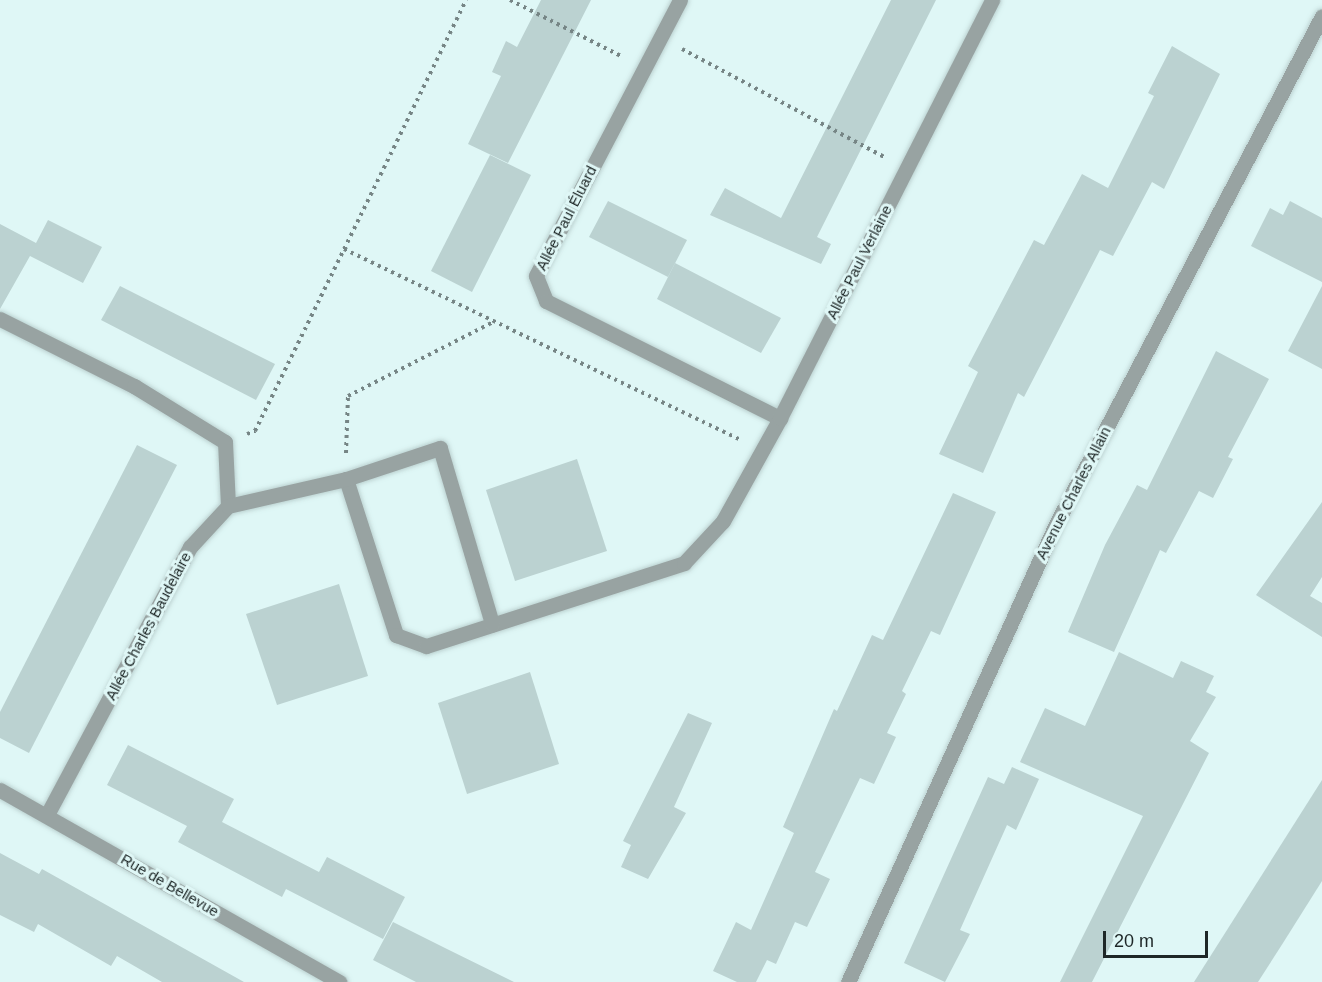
<!DOCTYPE html>
<html>
<head>
<meta charset="utf-8">
<style>
  body { margin:0 }
  #map { position:relative; width:1322px; height:982px; overflow:hidden; background:#dff7f6; font-family:Arial,sans-serif }
  div>[style] { position:absolute }
  [style*='--x'] { left:calc(var(--x)*1px); top:calc(var(--y)*1px); width:calc(var(--w)*1px); rotate:calc(var(--a)*1deg) }
  .building>* { inset:0; background:#bbd2d1 }
  .path>* { height:4px; margin-top:-2px; transform-origin:0; background:repeating-linear-gradient(90deg,#768585 0 3px,transparent 0 7.5px) }
  .roads { filter:drop-shadow(0 0 2px #bcd2d1) drop-shadow(0 0 2px #bcd2d1) }
  .street>* { height:15px; margin:-7.5px; padding:0 7.5px; transform-origin:7.5px; border-radius:7.5px; background:#98a3a2 }
  span { translate:-50% -50%; white-space:nowrap; text-align:center; line-height:1.15; -webkit-text-stroke:6px #dff7f6; paint-order:stroke }
  .street-label { font-size:15px; color:#1e2727 }
  .scale { position:absolute; left:1103px; top:931px; width:105px; height:27px; box-sizing:border-box; border:3px solid #1e2727; border-top:0; padding-left:8px; font-size:18px; line-height:21px; white-space:nowrap; color:#1e2727; -webkit-text-stroke:4px #dff7f6; paint-order:stroke }
</style>
</head>
<body>
<div id="map">
  <div class="building">
    <i style="clip-path:polygon(541px 0,591px 0,508px 163px,468px 144px,501px 76px,492px 72px,506px 41px,517px 47px)"></i>
    <i style="clip-path:polygon(891px 0,936px 0,817px 237px,831px 244px,821px 264px,710px 215px,725px 188px,781px 218px)"></i>
    <i style="clip-path:polygon(1172px 46px,1220px 74px,1164px 189px,1152px 182px,1113px 256px,1100px 250px,1024px 397px,1018px 393px,983px 473px,939px 454px,978px 372px,968px 366px,1034px 240px,1044px 245px,1082px 174px,1108px 188px,1154px 96px,1148px 93px)"></i>
    <i style="clip-path:polygon(490px 155px,531px 175px,472px 292px,431px 271px)"></i>
    <i style="clip-path:polygon(608px 201px,687px 240px,668px 277px,589px 237px)"></i>
    <i style="clip-path:polygon(1290px 201px,1322px 218px,1322px 282px,1251px 246px,1270px 208px,1283px 215px)"></i>
    <i style="clip-path:polygon(48px 220px,102px 247px,83px 283px,30px 256px,0 309px,0 224px,36px 243px)"></i>
    <i style="clip-path:polygon(675px 263px,781px 318px,761px 353px,657px 299px)"></i>
    <i style="clip-path:polygon(120px 286px,275px 364px,256px 400px,101px 320px)"></i>
    <i style="clip-path:polygon(1322px 286px,1322px 369px,1288px 351px)"></i>
    <i style="clip-path:polygon(1216px 351px,1269px 379px,1228px 457px,1233px 459px,1213px 498px,1199px 491px,1166px 553px,1160px 550px,1114px 652px,1068px 632px,1105px 545px,1137px 485px,1147px 490px)"></i>
    <i style="clip-path:polygon(137px 445px,177px 465px,29px 753px,0 738px,0 712px)"></i>
    <i style="clip-path:polygon(577px 459px,607px 551px,515px 581px,486px 490px)"></i>
    <i style="clip-path:polygon(953px 493px,996px 512px,940px 635px,931px 631px,902px 691px,906px 694px,887px 733px,896px 737px,874px 784px,860px 778px,815px 872px,830px 879px,807px 927px,795px 922px,776px 964px,767px 960px,756px 982px,737px 982px,713px 971px,736px 922px,751px 930px,794px 833px,783px 827px,834px 709px,837px 711px,872px 635px,883px 640px)"></i>
    <i style="clip-path:polygon(1322px 502px,1322px 577px,1310px 596px,1322px 603px,1322px 637px,1256px 595px)"></i>
    <i style="clip-path:polygon(339px 584px,368px 676px,277px 705px,246px 614px)"></i>
    <i style="clip-path:polygon(1119px 652px,1173px 678px,1181px 661px,1214px 676px,1206px 692px,1216px 697px,1190px 741px,1209px 753px,1092px 982px,1060px 982px,1143px 816px,1020px 762px,1045px 708px,1085px 726px)"></i>
    <i style="clip-path:polygon(530px 672px,559px 764px,467px 794px,438px 703px)"></i>
    <i style="clip-path:polygon(688px 713px,712px 723px,674px 807px,686px 813px,648px 879px,621px 867px,631px 845px,623px 841px)"></i>
    <i style="clip-path:polygon(128px 745px,234px 799px,222px 822px,319px 872px,327px 857px,405px 897px,383px 939px,286px 889px,282px 897px,178px 842px,187px 826px,107px 785px)"></i>
    <i style="clip-path:polygon(1012px 767px,1039px 779px,1016px 830px,1007px 825px,960px 930px,970px 934px,945px 982px,904px 963px,988px 777px,1004px 784px)"></i>
    <i style="clip-path:polygon(1322px 780px,1322px 881px,1283px 943px,1258px 982px,1194px 982px)"></i>
    <i style="clip-path:polygon(0 853px,39px 874px,42px 869px,244px 982px,162px 982px,117px 956px,111px 966px,38px 924px,34px 932px,0 915px)"></i>
    <i style="clip-path:polygon(393px 922px,447px 949px,514px 982px,416px 982px,373px 960px)"></i>
  </div>
  <div class="path">
    <i style="--x:510;--y:0;--w:124;--a:26.8"></i>
    <i style="--x:682;--y:49;--w:229;--a:28.1"></i>
    <i style="--x:344;--y:249;--w:441;--a:25.7"></i>
    <i style="--x:247;--y:434;--w:9;--a:-21"></i>
    <i style="--x:255;--y:431;--w:480;--a:-63.9"></i>
    <i style="--x:346;--y:453;--w:57;--a:-88"></i>
    <i style="--x:348;--y:396;--w:163;--a:-27"></i>
  </div>
  <div class="roads">
    <div class="street">
      <i style="--x:680;--y:0;--w:311;--a:117.6"></i>
      <i style="--x:536;--y:276;--w:27;--a:68"></i>
      <i style="--x:546;--y:301;--w:262;--a:26.6"></i>
      <i style="--x:0;--y:319;--w:150;--a:26.6"></i>
      <i style="--x:134;--y:386;--w:107;--a:31.6"></i>
      <i style="--x:225;--y:442;--w:64;--a:87.3"></i>
      <i style="--x:228;--y:506;--w:56;--a:132.8"></i>
      <i style="--x:190;--y:547;--w:304;--a:118.1"></i>
      <i style="--x:346;--y:479;--w:164;--a:72.2"></i>
      <i style="--x:396;--y:635;--w:32;--a:20"></i>
      <i style="--x:426;--y:646;--w:271;--a:-17.8"></i>
      <i style="--x:684;--y:563;--w:57;--a:-47.1"></i>
      <i style="--x:723;--y:521;--w:118;--a:-61"></i>
      <i style="--x:780;--y:418;--w:469;--a:-63.1"></i>
      <i style="--x:228;--y:506;--w:121;--a:-12.9"></i>
      <i style="--x:346;--y:479;--w:99;--a:-18.3"></i>
      <i style="--x:440;--y:448;--w:184;--a:73.5"></i>
      <i style="--x:0;--y:790;--w:390;--a:29.5"></i>
      <i style="--x:848;--y:982;--w:503;--a:-65.57"></i>
      <i style="--x:1056;--y:524;--w:573;--a:-62.36"></i>
    </div>
  </div>
  <div class="street-label">
    <span style="left:566px;top:218px;rotate:-63deg">Allée Paul Éluard</span>
    <span style="left:859px;top:262px;rotate:-63deg">Allée Paul Verlaine</span>
    <span style="left:1073px;top:493px;rotate:-63deg">Avenue Charles Allain</span>
    <span style="left:148px;top:626px;rotate:-62deg">Allée Charles Baudelaire</span>
    <span style="left:170px;top:885px;rotate:30deg">Rue de Bellevue</span>
  </div>
  <div class="scale">20 m</div>
</div>
</body>
</html>
